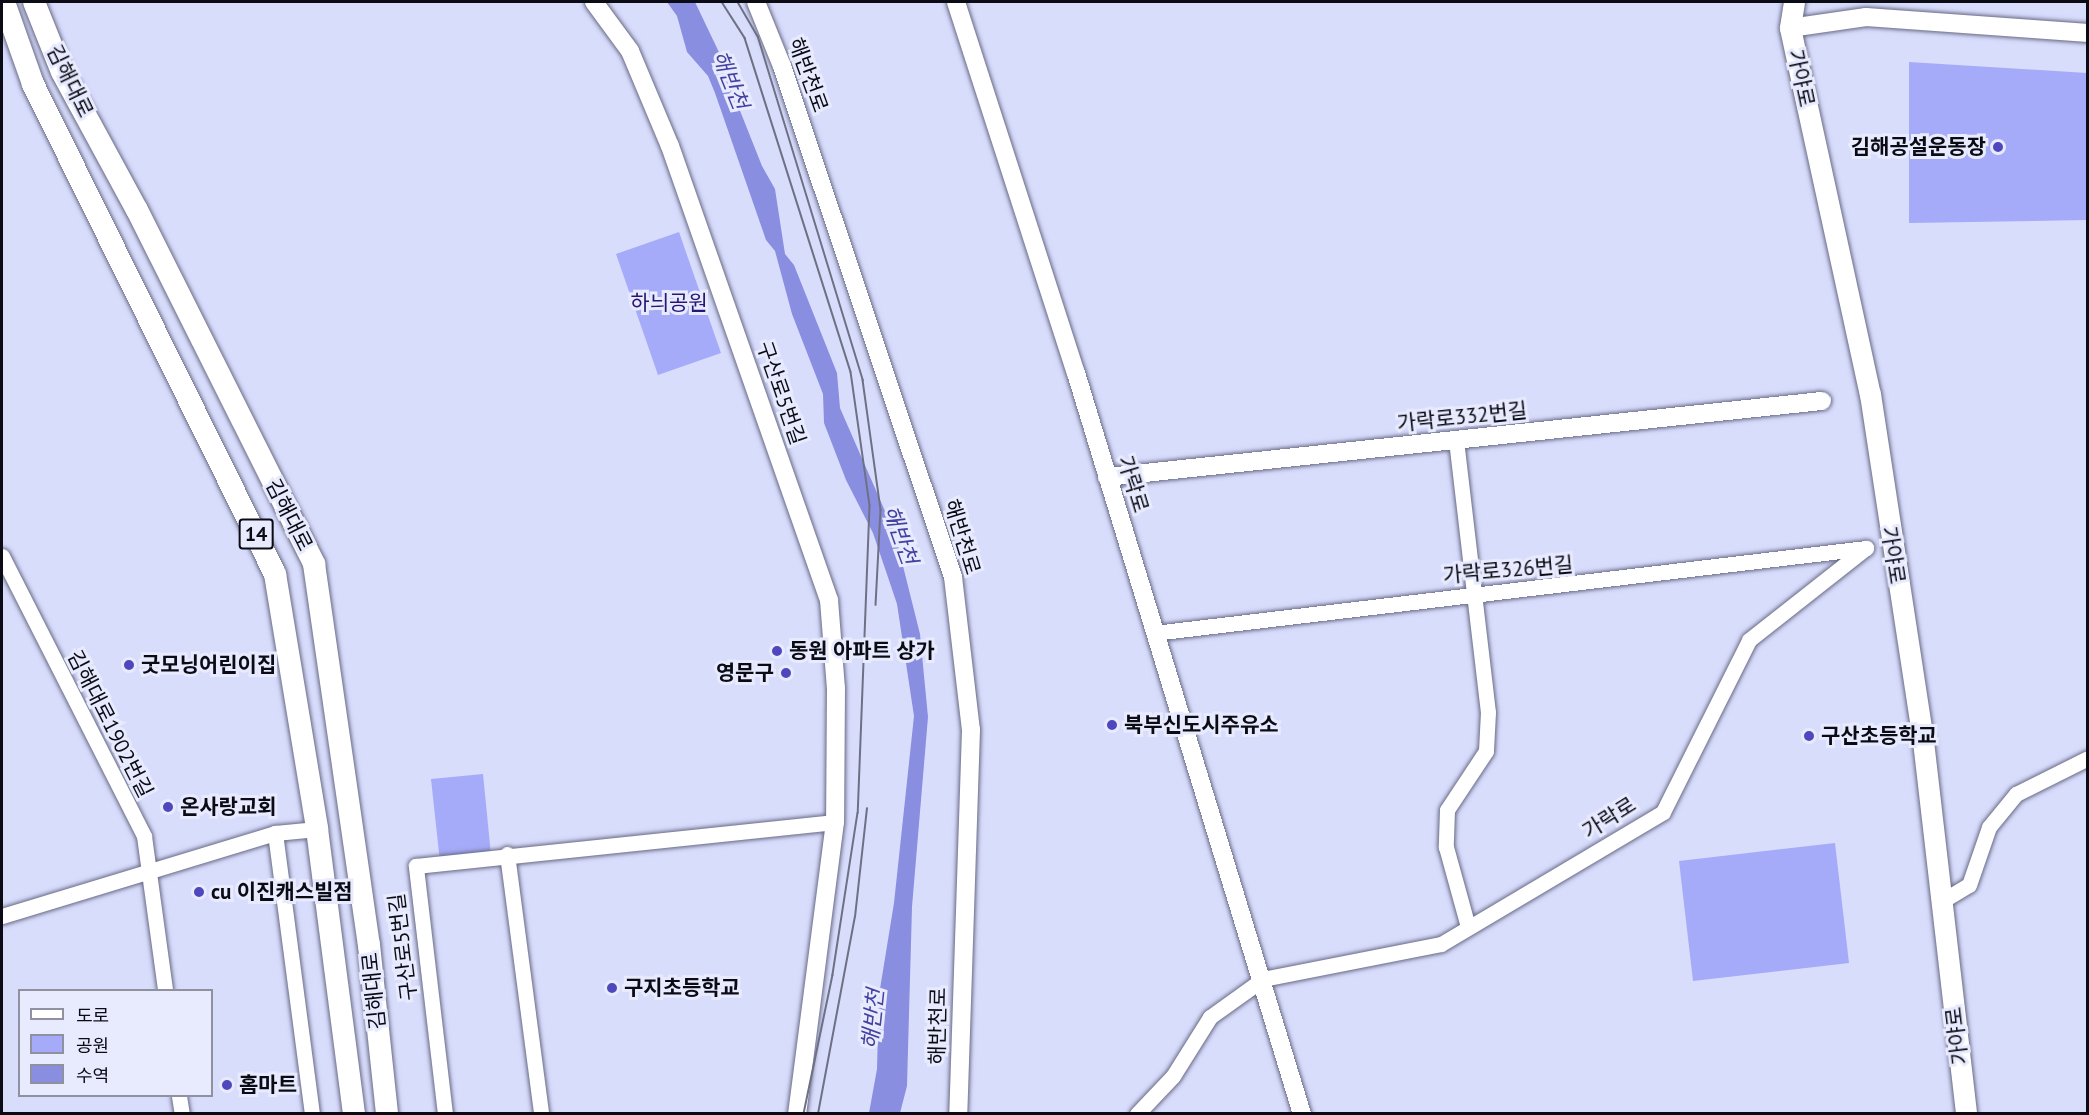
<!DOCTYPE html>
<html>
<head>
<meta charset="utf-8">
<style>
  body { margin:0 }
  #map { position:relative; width:2089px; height:1115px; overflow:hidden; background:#d9ddfc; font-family:"PT Sans","Noto Sans KR",sans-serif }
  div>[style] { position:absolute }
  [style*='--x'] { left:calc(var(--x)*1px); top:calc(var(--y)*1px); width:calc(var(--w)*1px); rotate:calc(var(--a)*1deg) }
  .green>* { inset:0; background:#a5abf8 }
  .water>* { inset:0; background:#898ee0 }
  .roads { filter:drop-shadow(0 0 2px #676a86) drop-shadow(0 0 2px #676a86) }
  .minor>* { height:15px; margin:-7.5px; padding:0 7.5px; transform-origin:7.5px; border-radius:7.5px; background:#fff }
  .tertiary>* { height:18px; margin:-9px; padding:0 9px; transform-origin:9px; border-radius:9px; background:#fff }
  .secondary>* { height:21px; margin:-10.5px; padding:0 10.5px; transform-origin:10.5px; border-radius:10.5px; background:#fff }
  .primary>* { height:22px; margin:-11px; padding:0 11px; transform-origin:11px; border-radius:11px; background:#fff }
  .tram>* { height:1.5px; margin:-0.75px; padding:0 0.75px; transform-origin:0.75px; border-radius:0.75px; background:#6e7084 }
  .dots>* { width:16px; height:16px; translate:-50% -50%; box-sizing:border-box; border:3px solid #e8ebfe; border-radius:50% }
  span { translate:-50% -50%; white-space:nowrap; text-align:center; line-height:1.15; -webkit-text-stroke:6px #e8ebfe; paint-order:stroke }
  .shield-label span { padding:2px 4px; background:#e8ebfe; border:2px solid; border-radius:4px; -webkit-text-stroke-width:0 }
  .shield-label { font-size:20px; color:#0a0b15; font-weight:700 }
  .street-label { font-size:21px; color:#0a0b15 }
  .poi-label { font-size:21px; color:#0a0b15; font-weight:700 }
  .right { translate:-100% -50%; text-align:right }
  .left { translate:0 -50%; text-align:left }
  .park-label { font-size:21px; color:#261675 }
  .water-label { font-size:22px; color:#4541a1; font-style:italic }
  .frame { position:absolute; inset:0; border:3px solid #0a0b15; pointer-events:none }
  .legend { position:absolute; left:18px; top:989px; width:195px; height:108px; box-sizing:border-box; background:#e8ebfe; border:2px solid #8f91a1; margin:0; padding:8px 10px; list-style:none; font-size:18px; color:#0a0b15 }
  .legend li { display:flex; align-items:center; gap:12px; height:30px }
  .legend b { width:30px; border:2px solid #8f91a1 }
</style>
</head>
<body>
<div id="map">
  <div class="green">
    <i style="clip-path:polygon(1909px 62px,2087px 73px,2087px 220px,1909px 223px)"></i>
    <i style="clip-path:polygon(679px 232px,721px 353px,658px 375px,616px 254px)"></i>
    <i style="clip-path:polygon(483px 774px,491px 855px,440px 862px,431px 779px)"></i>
    <i style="clip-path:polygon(1835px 843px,1849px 963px,1693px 981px,1679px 861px)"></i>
  </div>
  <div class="water">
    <i style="clip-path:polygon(667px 2px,695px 2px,727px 69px,727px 78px,762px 166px,775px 189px,785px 254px,794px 265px,837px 373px,840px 408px,895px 534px,920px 634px,928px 717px,912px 907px,907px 1086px,900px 1113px,869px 1113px,877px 1069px,879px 995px,894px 903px,914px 716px,897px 604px,873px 533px,846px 480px,824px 423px,823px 394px,792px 314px,775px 251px,766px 240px,715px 93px,708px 76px,687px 52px,677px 16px)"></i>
  </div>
  <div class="roads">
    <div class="minor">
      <i style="--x:1456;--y:440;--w:274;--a:83.3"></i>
      <i style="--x:1488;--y:712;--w:39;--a:93"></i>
      <i style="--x:1486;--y:751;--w:71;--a:123.5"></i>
      <i style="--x:1447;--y:810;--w:37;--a:92"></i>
      <i style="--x:1446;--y:847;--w:83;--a:74.6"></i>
      <i style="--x:2;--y:556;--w:314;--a:63.1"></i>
      <i style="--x:144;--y:836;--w:155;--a:82.2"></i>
      <i style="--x:1154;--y:633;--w:717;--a:-6.81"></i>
      <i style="--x:275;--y:833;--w:283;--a:82.5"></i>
      <i style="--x:507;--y:854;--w:262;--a:82.5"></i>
      <i style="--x:1942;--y:901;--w:31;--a:-31"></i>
      <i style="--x:1969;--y:885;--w:61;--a:-71"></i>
      <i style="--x:1989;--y:827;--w:43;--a:-50.7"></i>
      <i style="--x:2016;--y:794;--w:80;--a:-26.6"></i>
      <i style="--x:2;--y:916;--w:285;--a:-16.9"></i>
      <i style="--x:275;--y:833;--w:42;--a:-5.4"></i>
      <i style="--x:179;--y:1096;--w:18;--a:81"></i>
      <i style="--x:445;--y:1114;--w:250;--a:-96.7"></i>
      <i style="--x:416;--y:866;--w:421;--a:-6"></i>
      <i style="--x:1137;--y:1114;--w:52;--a:-46.5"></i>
      <i style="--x:1173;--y:1076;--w:70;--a:-57.9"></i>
      <i style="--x:1210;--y:1017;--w:65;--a:-35.6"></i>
      <i style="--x:1263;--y:979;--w:181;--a:-11.1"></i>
      <i style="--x:1441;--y:944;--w:258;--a:-30.7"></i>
      <i style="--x:1663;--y:812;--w:192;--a:-63.4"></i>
      <i style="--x:1749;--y:640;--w:149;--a:-38.2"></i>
    </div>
    <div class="tertiary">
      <i style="--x:594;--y:2;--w:61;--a:53.7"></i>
      <i style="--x:630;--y:51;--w:103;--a:67.2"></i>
      <i style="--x:670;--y:146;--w:481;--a:70.7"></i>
      <i style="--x:829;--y:600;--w:88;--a:85.5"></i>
      <i style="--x:836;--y:688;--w:134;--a:90.4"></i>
      <i style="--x:835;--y:822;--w:294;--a:97.4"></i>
      <i style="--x:756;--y:2;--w:69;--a:67.9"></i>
      <i style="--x:782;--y:66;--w:539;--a:71.5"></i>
      <i style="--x:953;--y:577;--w:154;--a:83.3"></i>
      <i style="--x:971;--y:730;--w:384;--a:91.9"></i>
      <i style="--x:956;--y:2;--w:390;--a:72.1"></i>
      <i style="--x:1076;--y:373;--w:775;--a:73.04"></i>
      <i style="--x:1790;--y:28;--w:77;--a:-8.2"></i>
      <i style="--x:1866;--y:17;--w:223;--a:4.1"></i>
      <i style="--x:1107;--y:477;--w:719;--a:-6.07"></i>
    </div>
    <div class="secondary">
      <i style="--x:1794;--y:2;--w:26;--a:99"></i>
      <i style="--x:1790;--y:28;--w:375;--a:77.7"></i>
      <i style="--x:1870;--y:394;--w:351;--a:81.3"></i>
      <i style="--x:1923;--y:741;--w:375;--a:83.4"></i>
    </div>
    <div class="primary">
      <i style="--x:4;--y:2;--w:87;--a:70.5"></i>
      <i style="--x:33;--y:84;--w:547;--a:63.72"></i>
      <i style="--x:275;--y:574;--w:258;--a:80.6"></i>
      <i style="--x:317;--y:829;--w:287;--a:82.6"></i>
      <i style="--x:34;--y:2;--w:75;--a:68.2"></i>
      <i style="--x:62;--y:72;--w:157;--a:61.5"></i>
      <i style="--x:137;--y:210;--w:396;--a:63.4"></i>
      <i style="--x:314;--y:564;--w:385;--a:81.8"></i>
      <i style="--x:369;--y:945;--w:170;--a:83.9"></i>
    </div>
  </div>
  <div class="tram">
    <i style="--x:722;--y:2;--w:43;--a:57.4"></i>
    <i style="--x:745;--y:38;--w:350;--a:72.4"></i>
    <i style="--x:851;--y:372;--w:135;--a:81.9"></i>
    <i style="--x:870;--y:506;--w:307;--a:92.2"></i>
    <i style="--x:858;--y:813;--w:164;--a:98.8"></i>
    <i style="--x:833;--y:975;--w:142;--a:101.8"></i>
    <i style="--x:738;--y:2;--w:39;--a:60"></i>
    <i style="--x:758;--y:36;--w:360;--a:73"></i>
    <i style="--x:863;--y:380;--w:131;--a:82.1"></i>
    <i style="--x:881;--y:510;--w:95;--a:93"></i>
    <i style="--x:818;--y:1114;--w:200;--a:-79.4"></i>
    <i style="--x:855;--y:917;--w:109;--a:-83.7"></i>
  </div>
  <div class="dots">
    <i style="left:1998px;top:147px;background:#4e47be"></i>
    <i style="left:777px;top:651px;background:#4e47be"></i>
    <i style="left:129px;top:665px;background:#4e47be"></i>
    <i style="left:786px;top:673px;background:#4e47be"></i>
    <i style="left:1112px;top:725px;background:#4e47be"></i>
    <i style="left:1809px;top:736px;background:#4e47be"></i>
    <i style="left:168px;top:807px;background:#4e47be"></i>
    <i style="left:199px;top:892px;background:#4e47be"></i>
    <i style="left:612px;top:988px;background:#4e47be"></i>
    <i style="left:227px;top:1085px;background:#4e47be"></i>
  </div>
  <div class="shield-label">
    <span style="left:256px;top:534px">14</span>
  </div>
  <div class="street-label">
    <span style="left:808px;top:75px;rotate:70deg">해반천로</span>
    <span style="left:1801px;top:78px;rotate:78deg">가야로</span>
    <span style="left:70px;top:81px;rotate:64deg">김해대로</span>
    <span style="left:781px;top:393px;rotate:71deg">구산로5번길</span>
    <span style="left:1462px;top:417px;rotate:-6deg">가락로332번길</span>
    <span style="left:1133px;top:484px;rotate:73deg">가락로</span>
    <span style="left:289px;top:515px;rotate:63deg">김해대로</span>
    <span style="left:962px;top:537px;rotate:73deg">해반천로</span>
    <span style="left:1893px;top:555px;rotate:81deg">가야로</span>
    <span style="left:1508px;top:570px;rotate:-5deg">가락로326번길</span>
    <span style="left:110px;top:724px;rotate:63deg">김해대로1902번길</span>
    <span style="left:1609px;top:818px;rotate:-32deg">가락로</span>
    <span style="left:403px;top:947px;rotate:-97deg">구산로5번길</span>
    <span style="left:374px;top:991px;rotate:-96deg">김해대로</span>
    <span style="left:938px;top:1026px;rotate:-89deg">해반천로</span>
    <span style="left:1957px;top:1036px;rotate:-97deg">가야로</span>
  </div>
  <div class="poi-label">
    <span class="right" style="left:1986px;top:147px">김해공설운동장</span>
    <span class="left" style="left:789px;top:651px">동원 아파트 상가</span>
    <span class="left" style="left:141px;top:665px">굿모닝어린이집</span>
    <span class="right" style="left:774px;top:673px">영문구</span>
    <span class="left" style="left:1124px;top:725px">북부신도시주유소</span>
    <span class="left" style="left:1821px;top:736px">구산초등학교</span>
    <span class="left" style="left:180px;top:807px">온사랑교회</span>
    <span class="left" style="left:211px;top:892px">cu 이진캐스빌점</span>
    <span class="left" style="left:624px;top:988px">구지초등학교</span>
    <span class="left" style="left:239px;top:1085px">홈마트</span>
  </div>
  <div class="park-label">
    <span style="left:669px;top:303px">하늬공원</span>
  </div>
  <div class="water-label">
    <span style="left:730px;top:80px;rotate:68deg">해반천</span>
    <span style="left:900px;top:535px;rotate:70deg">해반천</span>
    <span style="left:873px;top:1019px;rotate:-84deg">해반천</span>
  </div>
  <div class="frame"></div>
  <ul class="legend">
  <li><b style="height:8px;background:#fff"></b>도로</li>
  <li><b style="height:16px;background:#a5abf8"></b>공원</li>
  <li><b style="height:16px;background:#898ee0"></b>수역</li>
  </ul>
</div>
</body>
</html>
